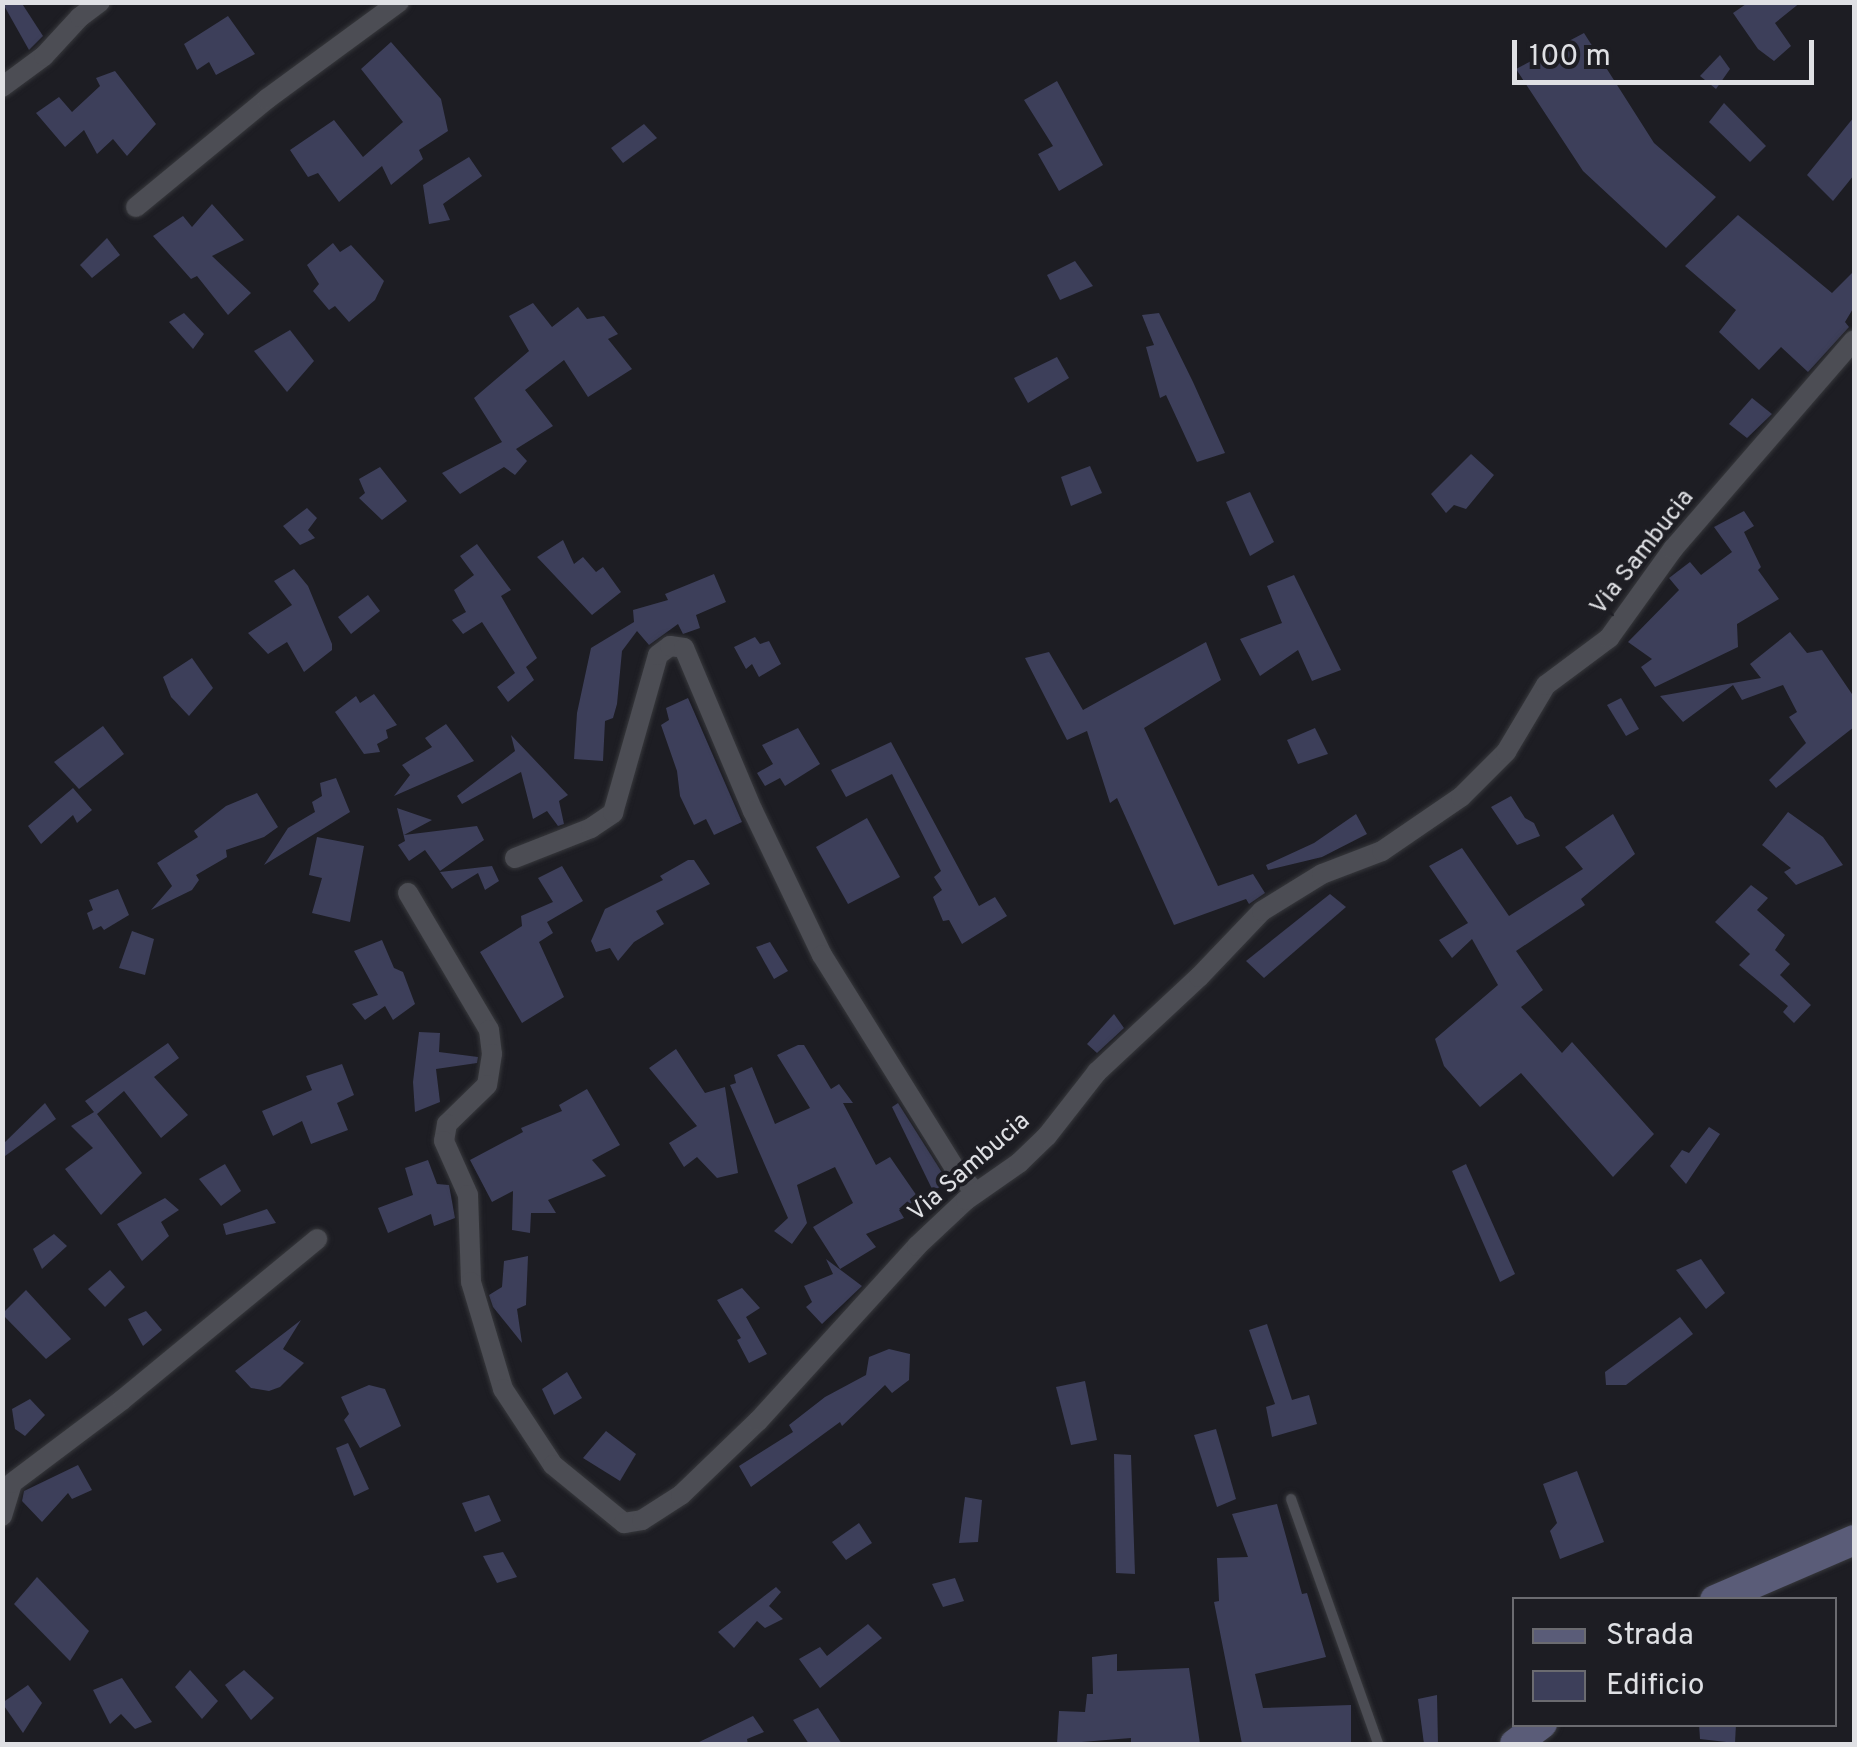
<!DOCTYPE html>
<html>
<head>
<meta charset="utf-8">
<style>
  body { margin:0 }
  #map { position:relative; width:1857px; height:1747px; overflow:hidden; background:#1d1d23; font-family:Overpass,sans-serif }
  div>[style] { position:absolute }
  [style*='--x'] { left:calc(var(--x)*1px); top:calc(var(--y)*1px); width:calc(var(--w)*1px); rotate:calc(var(--a)*1deg) }
  .building>* { inset:0; background:#3d3f5a }
  .roads { filter:drop-shadow(0 0 2px #37383c) drop-shadow(0 0 2px #37383c) }
  .lane>* { height:10px; margin:-5px; padding:0 5px; transform-origin:5px; border-radius:5px; background:#4c4d54 }
  .street>* { height:20px; margin:-10px; padding:0 10px; transform-origin:10px; border-radius:10px; background:#4c4d54 }
  .secondary>* { height:30px; margin:-15px; padding:0 15px; transform-origin:15px; border-radius:15px; background:#5a5c78 }
  span { translate:-50% -50%; white-space:nowrap; text-align:center; line-height:1.15; -webkit-text-stroke:8px #1d1d23; paint-order:stroke }
  .street-label { font-size:25px; color:#dfe0e4 }
  .frame { position:absolute; inset:0; border:5px solid #dfe0e4; pointer-events:none }
  .legend { position:absolute; left:1512px; top:1597px; width:325px; height:130px; box-sizing:border-box; background:#1d1d23; border:2px solid #6b6b70; margin:0; padding:12px 18px; list-style:none; font-size:30px; color:#dfe0e4 }
  .legend li { display:flex; align-items:center; gap:20px; height:50px }
  .legend b { width:50px; border:2px solid #6b6b70 }
  .scale { position:absolute; left:1512px; top:40px; width:302px; height:45px; box-sizing:border-box; border:5px solid #dfe0e4; border-top:0; padding-left:12px; font-size:30px; line-height:35px; white-space:nowrap; color:#dfe0e4; -webkit-text-stroke:8px #1d1d23; paint-order:stroke }
</style>
</head>
<body>
<div id="map">
  <div class="building">
    <i style="clip-path:polygon(2px 2px,21px 2px,43px 36px,29px 50px)"></i>
    <i style="clip-path:polygon(1749px 2px,1801px 2px,1775px 23px,1791px 46px,1774px 61px,1758px 49px,1733px 13px)"></i>
    <i style="clip-path:polygon(228px 16px,255px 54px,216px 75px,209px 62px,197px 70px,184px 44px)"></i>
    <i style="clip-path:polygon(1584px 33px,1654px 143px,1716px 197px,1666px 248px,1583px 171px,1516px 69px)"></i>
    <i style="clip-path:polygon(391px 42px,441px 99px,448px 131px,419px 150px,423px 159px,391px 185px,382px 166px,339px 202px,318px 173px,308px 177px,290px 150px,334px 120px,363px 157px,403px 122px,361px 69px)"></i>
    <i style="clip-path:polygon(1720px 55px,1730px 69px,1716px 89px,1700px 76px)"></i>
    <i style="clip-path:polygon(115px 71px,156px 124px,127px 156px,113px 139px,97px 154px,84px 130px,65px 147px,36px 113px,59px 97px,72px 112px,100px 86px,96px 78px)"></i>
    <i style="clip-path:polygon(1057px 81px,1103px 165px,1059px 191px,1038px 154px,1053px 146px,1024px 100px)"></i>
    <i style="clip-path:polygon(1724px 103px,1766px 146px,1750px 162px,1709px 122px)"></i>
    <i style="clip-path:polygon(1854px 117px,1854px 175px,1833px 201px,1807px 175px)"></i>
    <i style="clip-path:polygon(644px 124px,657px 138px,623px 163px,611px 148px)"></i>
    <i style="clip-path:polygon(469px 157px,482px 176px,443px 204px,450px 220px,429px 224px,423px 185px)"></i>
    <i style="clip-path:polygon(212px 204px,244px 240px,212px 256px,251px 293px,228px 315px,197px 276px,191px 279px,153px 236px,183px 216px,192px 227px)"></i>
    <i style="clip-path:polygon(1738px 215px,1832px 293px,1854px 271px,1854px 307px,1845px 322px,1849px 327px,1808px 372px,1781px 347px,1759px 370px,1719px 332px,1736px 310px,1685px 266px)"></i>
    <i style="clip-path:polygon(107px 238px,120px 255px,92px 278px,80px 265px)"></i>
    <i style="clip-path:polygon(333px 243px,340px 252px,351px 245px,384px 281px,375px 300px,349px 322px,335px 306px,329px 310px,313px 291px,319px 284px,307px 265px)"></i>
    <i style="clip-path:polygon(1075px 261px,1093px 286px,1060px 300px,1047px 275px)"></i>
    <i style="clip-path:polygon(533px 303px,552px 327px,578px 307px,587px 319px,604px 316px,618px 334px,608px 339px,632px 369px,588px 397px,564px 360px,525px 390px,553px 426px,516px 449px,527px 461px,515px 475px,504px 467px,460px 494px,442px 473px,502px 442px,474px 398px,529px 351px,509px 316px)"></i>
    <i style="clip-path:polygon(184px 313px,204px 334px,193px 349px,169px 322px)"></i>
    <i style="clip-path:polygon(1159px 313px,1193px 382px,1225px 453px,1197px 462px,1166px 395px,1160px 398px,1146px 347px,1154px 345px,1142px 315px)"></i>
    <i style="clip-path:polygon(290px 330px,314px 361px,287px 392px,254px 351px)"></i>
    <i style="clip-path:polygon(1057px 357px,1069px 378px,1028px 403px,1014px 378px)"></i>
    <i style="clip-path:polygon(1752px 398px,1772px 414px,1747px 438px,1729px 424px)"></i>
    <i style="clip-path:polygon(1471px 454px,1494px 475px,1466px 509px,1454px 505px,1446px 513px,1431px 494px)"></i>
    <i style="clip-path:polygon(1090px 466px,1102px 493px,1071px 506px,1061px 477px)"></i>
    <i style="clip-path:polygon(380px 467px,407px 501px,382px 520px,359px 498px,365px 493px,359px 479px)"></i>
    <i style="clip-path:polygon(1250px 492px,1274px 542px,1250px 556px,1226px 502px)"></i>
    <i style="clip-path:polygon(307px 508px,317px 518px,308px 530px,315px 538px,300px 545px,283px 526px)"></i>
    <i style="clip-path:polygon(1744px 511px,1754px 526px,1744px 532px,1761px 567px,1758px 570px,1779px 599px,1737px 624px,1738px 647px,1655px 687px,1641px 667px,1652px 659px,1628px 642px,1679px 590px,1669px 578px,1690px 562px,1701px 575px,1732px 552px,1714px 527px)"></i>
    <i style="clip-path:polygon(563px 540px,574px 564px,583px 557px,596px 572px,603px 567px,621px 592px,592px 615px,537px 557px)"></i>
    <i style="clip-path:polygon(477px 544px,511px 590px,501px 596px,537px 658px,526px 667px,534px 680px,508px 702px,497px 687px,515px 673px,482px 622px,463px 634px,452px 620px,466px 612px,454px 590px,474px 575px,460px 556px)"></i>
    <i style="clip-path:polygon(294px 569px,308px 586px,332px 644px,332px 650px,304px 672px,287px 642px,268px 654px,248px 633px,292px 605px,274px 581px)"></i>
    <i style="clip-path:polygon(714px 574px,726px 602px,696px 615px,700px 628px,683px 634px,678px 624px,649px 645px,637px 631px,622px 651px,617px 704px,613px 718px,605px 721px,603px 761px,574px 759px,577px 713px,591px 648px,634px 622px,633px 610px,668px 600px,665px 594px)"></i>
    <i style="clip-path:polygon(1294px 575px,1341px 670px,1312px 681px,1298px 650px,1260px 676px,1240px 639px,1282px 623px,1267px 586px)"></i>
    <i style="clip-path:polygon(368px 595px,380px 611px,351px 634px,338px 617px)"></i>
    <i style="clip-path:polygon(1790px 632px,1807px 653px,1822px 650px,1854px 697px,1854px 727px,1776px 788px,1769px 780px,1806px 743px,1789px 717px,1797px 712px,1783px 685px,1742px 700px,1733px 685px,1683px 722px,1660px 696px,1761px 678px,1750px 664px)"></i>
    <i style="clip-path:polygon(755px 637px,760px 644px,769px 641px,781px 664px,759px 677px,752px 664px,746px 669px,734px 647px)"></i>
    <i style="clip-path:polygon(1206px 642px,1221px 680px,1144px 728px,1218px 886px,1253px 874px,1265px 893px,1249px 904px,1246px 899px,1174px 925px,1117px 798px,1110px 803px,1087px 731px,1067px 740px,1025px 658px,1049px 652px,1083px 710px)"></i>
    <i style="clip-path:polygon(192px 658px,213px 688px,189px 716px,171px 697px,163px 677px)"></i>
    <i style="clip-path:polygon(374px 694px,397px 725px,386px 730px,388px 738px,377px 744px,380px 752px,364px 754px,335px 712px,356px 696px,360px 703px)"></i>
    <i style="clip-path:polygon(688px 698px,742px 822px,714px 835px,706px 819px,694px 825px,680px 796px,677px 771px,661px 725px,669px 720px,666px 708px)"></i>
    <i style="clip-path:polygon(1621px 698px,1639px 729px,1626px 736px,1607px 705px)"></i>
    <i style="clip-path:polygon(446px 724px,474px 761px,394px 796px,410px 775px,402px 765px,432px 747px,425px 738px)"></i>
    <i style="clip-path:polygon(103px 726px,124px 754px,79px 789px,54px 762px)"></i>
    <i style="clip-path:polygon(798px 728px,820px 764px,785px 786px,780px 778px,765px 786px,757px 773px,773px 764px,762px 745px)"></i>
    <i style="clip-path:polygon(1315px 728px,1328px 754px,1298px 764px,1287px 740px)"></i>
    <i style="clip-path:polygon(511px 735px,568px 795px,559px 801px,564px 824px,558px 826px,547px 811px,533px 819px,521px 772px,462px 804px,457px 796px,515px 751px)"></i>
    <i style="clip-path:polygon(891px 742px,979px 906px,995px 897px,1007px 916px,962px 944px,949px 920px,943px 921px,933px 897px,942px 890px,934px 877px,941px 871px,892px 774px,846px 797px,831px 770px)"></i>
    <i style="clip-path:polygon(336px 778px,350px 812px,264px 865px,288px 828px,315px 812px,312px 802px,322px 796px,320px 783px)"></i>
    <i style="clip-path:polygon(73px 788px,92px 810px,77px 823px,73px 815px,41px 844px,28px 826px)"></i>
    <i style="clip-path:polygon(257px 793px,278px 827px,264px 837px,226px 850px,227px 857px,196px 875px,199px 880px,192px 890px,151px 910px,172px 886px,157px 863px,198px 837px,194px 831px,226px 806px)"></i>
    <i style="clip-path:polygon(1511px 796px,1525px 818px,1534px 823px,1540px 836px,1517px 845px,1491px 807px)"></i>
    <i style="clip-path:polygon(397px 808px,432px 820px,404px 835px,477px 826px,484px 840px,440px 871px,425px 850px,409px 861px,398px 845px,405px 841px)"></i>
    <i style="clip-path:polygon(1788px 812px,1823px 837px,1843px 865px,1796px 885px,1784px 872px,1791px 868px,1762px 845px)"></i>
    <i style="clip-path:polygon(1356px 814px,1367px 834px,1322px 857px,1268px 870px,1266px 865px,1314px 843px)"></i>
    <i style="clip-path:polygon(1613px 814px,1635px 854px,1581px 899px,1585px 905px,1516px 951px,1543px 990px,1521px 1007px,1562px 1053px,1572px 1042px,1654px 1134px,1613px 1177px,1521px 1073px,1480px 1107px,1444px 1066px,1435px 1039px,1498px 985px,1472px 939px,1452px 958px,1439px 940px,1468px 923px,1429px 866px,1462px 848px,1509px 916px,1583px 869px,1565px 847px)"></i>
    <i style="clip-path:polygon(867px 818px,900px 877px,848px 904px,816px 847px)"></i>
    <i style="clip-path:polygon(317px 837px,364px 846px,350px 922px,312px 913px,322px 878px,309px 875px)"></i>
    <i style="clip-path:polygon(688px 860px,694px 860px,710px 884px,656px 911px,664px 924px,634px 942px,618px 961px,610px 948px,596px 952px,591px 941px,605px 909px,663px 880px,660px 876px)"></i>
    <i style="clip-path:polygon(492px 866px,499px 881px,485px 890px,478px 873px,452px 889px,440px 872px)"></i>
    <i style="clip-path:polygon(562px 866px,583px 901px,547px 922px,553px 933px,539px 942px,564px 997px,522px 1023px,480px 952px,522px 926px,521px 916px,553px 902px,538px 878px)"></i>
    <i style="clip-path:polygon(1751px 885px,1768px 898px,1757px 910px,1785px 935px,1775px 950px,1790px 964px,1780px 975px,1811px 1005px,1794px 1023px,1783px 1012px,1788px 1006px,1739px 965px,1750px 954px,1715px 922px)"></i>
    <i style="clip-path:polygon(118px 889px,129px 915px,104px 930px,101px 926px,93px 930px,87px 913px,93px 910px,89px 900px)"></i>
    <i style="clip-path:polygon(1330px 894px,1346px 907px,1264px 978px,1246px 961px)"></i>
    <i style="clip-path:polygon(132px 931px,154px 939px,145px 975px,119px 968px)"></i>
    <i style="clip-path:polygon(382px 940px,394px 968px,403px 972px,415px 1004px,393px 1020px,385px 1006px,365px 1020px,352px 1004px,378px 995px,354px 951px)"></i>
    <i style="clip-path:polygon(770px 942px,788px 971px,774px 979px,756px 947px)"></i>
    <i style="clip-path:polygon(1114px 1014px,1124px 1028px,1097px 1053px,1087px 1044px)"></i>
    <i style="clip-path:polygon(419px 1032px,440px 1033px,439px 1052px,478px 1057px,477px 1063px,436px 1069px,440px 1102px,415px 1112px,413px 1082px)"></i>
    <i style="clip-path:polygon(168px 1043px,179px 1058px,154px 1077px,188px 1115px,161px 1138px,124px 1091px,97px 1114px,142px 1173px,101px 1215px,65px 1169px,93px 1148px,71px 1126px,94px 1112px,85px 1101px)"></i>
    <i style="clip-path:polygon(798px 1045px,804px 1045px,831px 1089px,839px 1084px,853px 1103px,843px 1103px,876px 1165px,890px 1157px,919px 1199px,899px 1210px,904px 1218px,866px 1234px,876px 1247px,840px 1269px,813px 1227px,853px 1203px,835px 1167px,797px 1185px,807px 1223px,792px 1244px,774px 1231px,788px 1218px,730px 1085px,736px 1083px,734px 1075px,752px 1067px,775px 1124px,810px 1108px,777px 1055px)"></i>
    <i style="clip-path:polygon(676px 1049px,705px 1093px,725px 1087px,738px 1173px,717px 1178px,697px 1157px,684px 1167px,669px 1143px,697px 1126px,649px 1068px)"></i>
    <i style="clip-path:polygon(342px 1064px,354px 1095px,337px 1103px,348px 1130px,311px 1144px,302px 1121px,273px 1136px,262px 1111px,312px 1090px,306px 1076px)"></i>
    <i style="clip-path:polygon(587px 1089px,620px 1145px,592px 1160px,606px 1176px,548px 1200px,556px 1213px,531px 1213px,530px 1233px,512px 1230px,513px 1191px,492px 1202px,470px 1160px,523px 1132px,521px 1128px,562px 1111px,559px 1105px)"></i>
    <i style="clip-path:polygon(45px 1103px,56px 1119px,5px 1156px,2px 1145px)"></i>
    <i style="clip-path:polygon(898px 1103px,948px 1182px,933px 1191px,892px 1107px)"></i>
    <i style="clip-path:polygon(1709px 1127px,1720px 1134px,1686px 1184px,1670px 1166px,1682px 1150px,1689px 1153px)"></i>
    <i style="clip-path:polygon(428px 1160px,437px 1184px,449px 1185px,455px 1218px,434px 1226px,431px 1214px,388px 1233px,378px 1208px,413px 1195px,405px 1168px)"></i>
    <i style="clip-path:polygon(225px 1164px,241px 1191px,221px 1206px,199px 1179px)"></i>
    <i style="clip-path:polygon(1466px 1164px,1515px 1274px,1500px 1282px,1452px 1171px)"></i>
    <i style="clip-path:polygon(165px 1198px,179px 1210px,161px 1222px,169px 1236px,142px 1261px,117px 1224px)"></i>
    <i style="clip-path:polygon(267px 1209px,276px 1223px,226px 1235px,223px 1224px)"></i>
    <i style="clip-path:polygon(54px 1234px,67px 1246px,42px 1269px,33px 1249px)"></i>
    <i style="clip-path:polygon(528px 1256px,526px 1305px,517px 1309px,522px 1343px,493px 1307px,489px 1295px,502px 1287px,504px 1261px)"></i>
    <i style="clip-path:polygon(826px 1259px,862px 1286px,822px 1324px,806px 1307px,812px 1302px,804px 1286px,833px 1274px)"></i>
    <i style="clip-path:polygon(1701px 1259px,1725px 1293px,1706px 1309px,1676px 1270px)"></i>
    <i style="clip-path:polygon(110px 1270px,125px 1287px,105px 1307px,88px 1289px)"></i>
    <i style="clip-path:polygon(742px 1288px,760px 1308px,746px 1317px,767px 1354px,749px 1363px,737px 1340px,741px 1338px,717px 1300px)"></i>
    <i style="clip-path:polygon(26px 1290px,71px 1339px,46px 1359px,2px 1314px)"></i>
    <i style="clip-path:polygon(146px 1311px,162px 1330px,143px 1346px,128px 1319px)"></i>
    <i style="clip-path:polygon(1680px 1317px,1693px 1334px,1626px 1385px,1606px 1385px,1605px 1372px)"></i>
    <i style="clip-path:polygon(301px 1320px,283px 1349px,304px 1363px,280px 1387px,269px 1391px,251px 1388px,235px 1371px)"></i>
    <i style="clip-path:polygon(1267px 1324px,1292px 1400px,1309px 1395px,1317px 1424px,1272px 1437px,1266px 1407px,1275px 1404px,1249px 1330px)"></i>
    <i style="clip-path:polygon(889px 1349px,910px 1354px,909px 1380px,892px 1393px,885px 1385px,842px 1426px,840px 1422px,751px 1487px,739px 1466px,793px 1432px,789px 1425px,825px 1397px,866px 1375px,869px 1357px)"></i>
    <i style="clip-path:polygon(567px 1372px,582px 1398px,554px 1415px,542px 1389px)"></i>
    <i style="clip-path:polygon(1085px 1381px,1097px 1440px,1071px 1445px,1056px 1387px)"></i>
    <i style="clip-path:polygon(369px 1385px,385px 1389px,401px 1426px,360px 1448px,344px 1420px,349px 1414px,341px 1397px)"></i>
    <i style="clip-path:polygon(30px 1399px,45px 1415px,25px 1436px,15px 1429px,12px 1409px)"></i>
    <i style="clip-path:polygon(1216px 1429px,1236px 1499px,1217px 1507px,1194px 1435px)"></i>
    <i style="clip-path:polygon(606px 1431px,636px 1454px,620px 1481px,583px 1458px)"></i>
    <i style="clip-path:polygon(348px 1443px,369px 1489px,354px 1496px,336px 1448px)"></i>
    <i style="clip-path:polygon(1114px 1454px,1131px 1455px,1135px 1574px,1116px 1573px)"></i>
    <i style="clip-path:polygon(78px 1465px,92px 1490px,72px 1499px,68px 1493px,42px 1522px,22px 1501px,24px 1491px)"></i>
    <i style="clip-path:polygon(1577px 1471px,1604px 1542px,1560px 1559px,1550px 1531px,1557px 1523px,1543px 1484px)"></i>
    <i style="clip-path:polygon(489px 1495px,501px 1521px,475px 1532px,462px 1503px)"></i>
    <i style="clip-path:polygon(965px 1497px,982px 1500px,978px 1542px,959px 1543px)"></i>
    <i style="clip-path:polygon(1277px 1504px,1302px 1594px,1307px 1593px,1326px 1657px,1255px 1674px,1263px 1708px,1351px 1705px,1351px 1744px,1242px 1744px,1214px 1602px,1219px 1601px,1217px 1558px,1248px 1557px,1232px 1514px)"></i>
    <i style="clip-path:polygon(859px 1523px,872px 1543px,846px 1560px,832px 1542px)"></i>
    <i style="clip-path:polygon(503px 1552px,517px 1577px,497px 1583px,483px 1556px)"></i>
    <i style="clip-path:polygon(37px 1577px,89px 1631px,70px 1661px,14px 1604px)"></i>
    <i style="clip-path:polygon(955px 1578px,964px 1601px,943px 1607px,932px 1584px)"></i>
    <i style="clip-path:polygon(776px 1587px,781px 1592px,769px 1606px,783px 1619px,765px 1628px,757px 1621px,734px 1648px,718px 1632px)"></i>
    <i style="clip-path:polygon(868px 1624px,882px 1638px,820px 1688px,799px 1659px,820px 1647px,827px 1656px)"></i>
    <i style="clip-path:polygon(1117px 1654px,1117px 1671px,1189px 1668px,1200px 1744px,1131px 1744px,1131px 1738px,1057px 1744px,1059px 1711px,1085px 1712px,1087px 1694px,1093px 1694px,1092px 1657px)"></i>
    <i style="clip-path:polygon(190px 1670px,218px 1701px,202px 1719px,175px 1687px)"></i>
    <i style="clip-path:polygon(244px 1670px,274px 1698px,251px 1720px,225px 1685px)"></i>
    <i style="clip-path:polygon(122px 1678px,152px 1722px,135px 1729px,121px 1714px,110px 1724px,93px 1690px)"></i>
    <i style="clip-path:polygon(28px 1685px,42px 1703px,23px 1733px,2px 1703px)"></i>
    <i style="clip-path:polygon(1437px 1695px,1438px 1744px,1424px 1744px,1418px 1699px)"></i>
    <i style="clip-path:polygon(818px 1708px,842px 1744px,809px 1744px,793px 1720px)"></i>
    <i style="clip-path:polygon(753px 1716px,764px 1732px,747px 1739px,748px 1744px,695px 1744px)"></i>
    <i style="clip-path:polygon(1699px 1724px,1736px 1724px,1735px 1743px,1700px 1739px)"></i>
  </div>
  <div class="roads">
    <div class="lane">
      <i style="--x:1291;--y:1499;--w:260;--a:70.4"></i>
    </div>
    <div class="street">
      <i style="--x:2;--y:87;--w:52;--a:-36.4"></i>
      <i style="--x:44;--y:56;--w:53;--a:-47.3"></i>
      <i style="--x:80;--y:17;--w:25;--a:-37"></i>
      <i style="--x:136;--y:207;--w:170;--a:-39.5"></i>
      <i style="--x:267;--y:99;--w:164;--a:-36.3"></i>
      <i style="--x:515;--y:858;--w:82;--a:-21.5"></i>
      <i style="--x:591;--y:828;--w:27;--a:-34"></i>
      <i style="--x:613;--y:813;--w:164;--a:-74.1"></i>
      <i style="--x:658;--y:655;--w:15;--a:-37"></i>
      <i style="--x:670;--y:646;--w:14;--a:8"></i>
      <i style="--x:684;--y:648;--w:177;--a:67.1"></i>
      <i style="--x:753;--y:811;--w:160;--a:64.4"></i>
      <i style="--x:822;--y:955;--w:253;--a:58.1"></i>
      <i style="--x:956;--y:1170;--w:30;--a:49"></i>
      <i style="--x:408;--y:893;--w:159;--a:59.4"></i>
      <i style="--x:489;--y:1030;--w:24;--a:83"></i>
      <i style="--x:492;--y:1054;--w:31;--a:99"></i>
      <i style="--x:487;--y:1085;--w:56;--a:135.7"></i>
      <i style="--x:447;--y:1124;--w:17;--a:100"></i>
      <i style="--x:444;--y:1141;--w:59;--a:66"></i>
      <i style="--x:468;--y:1195;--w:87;--a:88"></i>
      <i style="--x:471;--y:1282;--w:112;--a:73.3"></i>
      <i style="--x:503;--y:1389;--w:91;--a:56.7"></i>
      <i style="--x:553;--y:1465;--w:92;--a:39.2"></i>
      <i style="--x:624;--y:1523;--w:18;--a:-9"></i>
      <i style="--x:642;--y:1520;--w:46;--a:-32.7"></i>
      <i style="--x:681;--y:1495;--w:107;--a:-43.9"></i>
      <i style="--x:758;--y:1421;--w:236;--a:-47.7"></i>
      <i style="--x:917;--y:1246;--w:67;--a:-43.2"></i>
      <i style="--x:966;--y:1200;--w:65;--a:-34.9"></i>
      <i style="--x:1019;--y:1163;--w:39;--a:-44"></i>
      <i style="--x:1047;--y:1136;--w:81;--a:-52"></i>
      <i style="--x:1097;--y:1072;--w:139;--a:-43"></i>
      <i style="--x:1199;--y:977;--w:91;--a:-46.3"></i>
      <i style="--x:1262;--y:911;--w:70;--a:-31.7"></i>
      <i style="--x:1322;--y:874;--w:64;--a:-21"></i>
      <i style="--x:1382;--y:851;--w:96;--a:-34.4"></i>
      <i style="--x:1461;--y:797;--w:64;--a:-45"></i>
      <i style="--x:1506;--y:752;--w:78;--a:-59.2"></i>
      <i style="--x:1546;--y:685;--w:79;--a:-36.7"></i>
      <i style="--x:1609;--y:638;--w:110;--a:-54.3"></i>
      <i style="--x:1673;--y:549;--w:276;--a:-49.1"></i>
      <i style="--x:2;--y:1516;--w:34;--a:-73"></i>
      <i style="--x:12;--y:1483;--w:138;--a:-37"></i>
      <i style="--x:122;--y:1400;--w:253;--a:-39.5"></i>
    </div>
    <div class="secondary">
      <i style="--x:1715;--y:1600;--w:151;--a:-23.3"></i>
      <i style="--x:1515;--y:1744;--w:34;--a:-37"></i>
    </div>
  </div>
  <div class="street-label">
    <span style="left:1643px;top:553px;rotate:-52deg">Via Sambucia</span>
    <span style="left:970px;top:1168px;rotate:-41deg">Via Sambucia</span>
  </div>
  <div class="frame"></div>
  <ul class="legend">
  <li><b style="height:12px;background:#5a5c78"></b>Strada</li>
  <li><b style="height:28px;background:#3d3f5a"></b>Edificio</li>
  </ul>
  <div class="scale">100 m</div>
</div>
</body>
</html>
